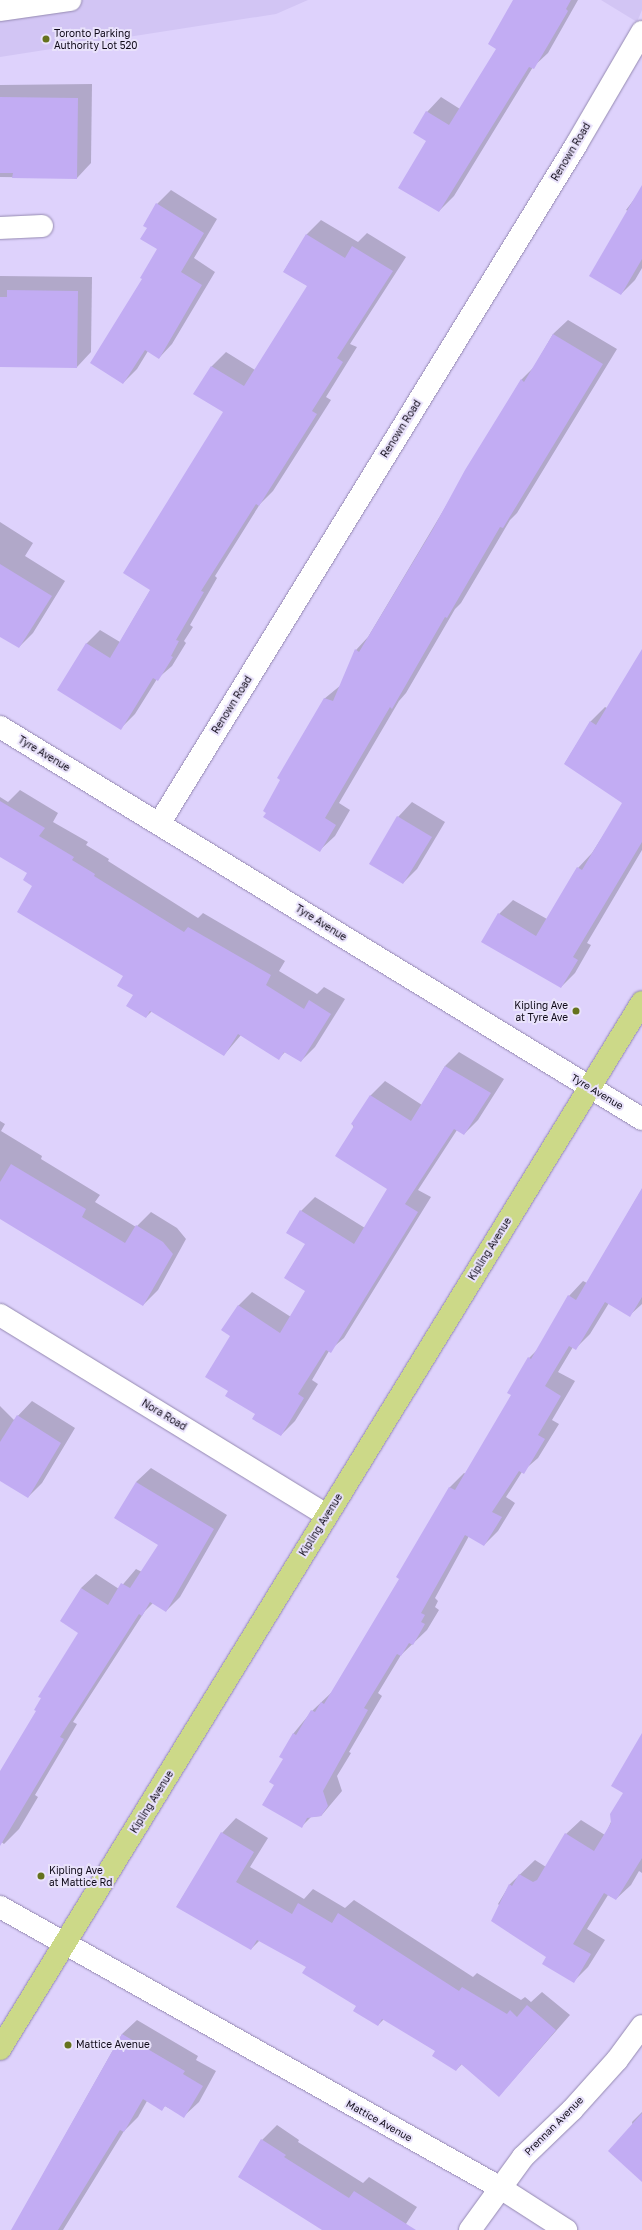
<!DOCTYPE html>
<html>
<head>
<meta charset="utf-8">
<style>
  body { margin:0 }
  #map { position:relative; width:642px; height:2230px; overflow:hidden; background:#ded2fc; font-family:"Golos Text",sans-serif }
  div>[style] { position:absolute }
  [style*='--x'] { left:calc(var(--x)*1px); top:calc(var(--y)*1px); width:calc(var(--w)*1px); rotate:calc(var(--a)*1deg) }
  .built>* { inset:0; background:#d2c5f4 }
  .shadow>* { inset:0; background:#0003 }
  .building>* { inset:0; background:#c2acf3 }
  .roads { filter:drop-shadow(0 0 1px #9489b0) drop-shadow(0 0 1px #9489b0) }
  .minor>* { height:22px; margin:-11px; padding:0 11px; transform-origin:11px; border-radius:11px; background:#fff }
  .major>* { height:22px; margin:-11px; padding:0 11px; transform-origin:11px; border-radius:11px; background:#ccd988 }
  .dots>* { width:11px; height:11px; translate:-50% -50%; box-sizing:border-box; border:2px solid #e9e2fb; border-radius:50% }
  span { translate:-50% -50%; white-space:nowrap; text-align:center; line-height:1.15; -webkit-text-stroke:4px #e9e2fb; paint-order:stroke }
  .poi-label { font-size:10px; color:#0f0a18 }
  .left { translate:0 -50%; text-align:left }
  .right { translate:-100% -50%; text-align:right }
  .street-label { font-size:10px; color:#0f0a18 }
</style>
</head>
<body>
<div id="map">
  <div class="built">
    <i style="clip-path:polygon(0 0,308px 0,276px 14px,0 57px)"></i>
    <i style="clip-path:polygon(601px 0,642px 0,642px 10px,637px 22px)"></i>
  </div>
  <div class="shadow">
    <i style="clip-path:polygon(519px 0,578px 0,548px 53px,533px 67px,454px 196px,439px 211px,428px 140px,427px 112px,441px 97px,460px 109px,498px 49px)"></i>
    <i style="clip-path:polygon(92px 84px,91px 163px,77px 178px,0 177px,0 85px)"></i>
    <i style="clip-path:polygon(642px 189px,642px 268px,635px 280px,621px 294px,628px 211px,626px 210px)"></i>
    <i style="clip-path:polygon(171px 190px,217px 219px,194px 258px,215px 272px,172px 344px,159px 358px,148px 351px,137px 369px,123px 383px,144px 279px,159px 249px,148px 228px,144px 225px,157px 204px)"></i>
    <i style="clip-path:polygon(321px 220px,358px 242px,367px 233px,406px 257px,350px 344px,357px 347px,326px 397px,331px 400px,273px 491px,260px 504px,215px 576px,217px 578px,190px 625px,193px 627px,184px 641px,186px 643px,172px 666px,157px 679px,135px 714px,121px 728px,86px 644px,100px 630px,120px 642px,151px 589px,225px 412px,195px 393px,212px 366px,226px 352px,255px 370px,308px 286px,284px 271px,307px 234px)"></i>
    <i style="clip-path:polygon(0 276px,92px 277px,91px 352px,77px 367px,0 366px)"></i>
    <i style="clip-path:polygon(568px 320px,617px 349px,517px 513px,510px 520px,461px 603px,455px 609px,406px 693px,399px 701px,339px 803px,350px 810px,335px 836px,320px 850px,324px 699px,341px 685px,356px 650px,368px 637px,521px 380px,534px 367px,553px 334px)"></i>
    <i style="clip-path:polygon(0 522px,33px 543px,25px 556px,65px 581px,33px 633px,19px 647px,0 635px)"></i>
    <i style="clip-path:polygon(642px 656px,642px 850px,587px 943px,591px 945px,575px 973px,561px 987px,499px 914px,513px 900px,547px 919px,578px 868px,592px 853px,624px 803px,565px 763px,591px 721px,605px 707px,607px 708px)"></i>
    <i style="clip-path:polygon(20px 790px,58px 813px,53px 822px,88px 842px,86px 845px,109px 859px,108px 861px,198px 918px,203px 913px,285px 961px,279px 971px,317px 994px,324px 987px,345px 999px,315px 1047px,301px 1061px,285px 1052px,279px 1058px,241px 1035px,224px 1055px,152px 1011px,146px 1017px,124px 976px,34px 886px,28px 872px,0 856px,0 797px,8px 802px)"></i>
    <i style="clip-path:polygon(412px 802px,445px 822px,417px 869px,403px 883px,398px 817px)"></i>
    <i style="clip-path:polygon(459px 1052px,504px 1079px,478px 1120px,464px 1134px,457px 1130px,418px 1190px,431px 1197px,344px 1338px,329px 1351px,312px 1380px,318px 1384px,295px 1421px,281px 1435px,229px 1391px,231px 1336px,238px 1306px,252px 1292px,291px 1317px,306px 1291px,306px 1244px,301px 1211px,315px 1197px,365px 1228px,388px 1189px,352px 1124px,371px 1095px,385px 1081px,422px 1105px,445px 1066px)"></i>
    <i style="clip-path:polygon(0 1121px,5px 1124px,1px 1131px,42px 1156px,41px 1159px,100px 1195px,95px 1202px,136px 1227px,151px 1212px,177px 1228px,186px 1239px,158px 1290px,143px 1305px,0 1217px)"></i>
    <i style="clip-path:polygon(642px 1189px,642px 1304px,630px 1315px,609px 1303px,590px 1334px,576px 1348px,573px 1347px,558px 1372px,575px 1381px,552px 1420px,559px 1424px,538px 1458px,522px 1472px,506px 1497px,515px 1503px,498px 1531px,484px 1545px,469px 1536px,435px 1598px,438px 1601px,435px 1607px,439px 1610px,427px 1630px,401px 1655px,378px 1693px,382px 1696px,349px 1752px,351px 1753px,337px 1776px,342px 1791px,321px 1816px,311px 1817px,302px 1826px,276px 1784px,293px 1734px,312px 1711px,332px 1692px,400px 1579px,397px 1577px,450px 1487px,464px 1473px,466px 1474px,512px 1395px,529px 1358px,538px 1349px,569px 1296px,583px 1281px,587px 1283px)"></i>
    <i style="clip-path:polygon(32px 1401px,75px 1428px,42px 1483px,28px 1497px,0 1479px,0 1406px,14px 1420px)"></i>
    <i style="clip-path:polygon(151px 1468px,227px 1515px,180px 1597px,166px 1611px,153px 1603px,145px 1611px,73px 1722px,77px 1724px,35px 1795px,38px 1797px,19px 1829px,4px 1844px,0 1841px,0 1773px,38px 1711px,80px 1632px,81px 1588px,96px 1574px,119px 1589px,136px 1569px,142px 1572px,159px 1545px,136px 1482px)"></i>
    <i style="clip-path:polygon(642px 1735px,642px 1873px,639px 1871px,631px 1885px,616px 1899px,608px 1895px,587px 1929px,605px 1940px,588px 1967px,574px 1981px,498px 1904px,510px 1884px,535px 1860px,546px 1867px,566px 1834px,581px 1820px,605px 1835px,624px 1793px)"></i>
    <i style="clip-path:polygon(236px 1818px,268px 1838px,250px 1867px,304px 1899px,313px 1889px,345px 1908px,354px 1900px,473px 1977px,477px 1973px,521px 2000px,525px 1997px,531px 2002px,542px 1992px,570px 2015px,499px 2096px,462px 2064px,456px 2070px,436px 2051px,384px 2019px,378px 2025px,358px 2006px,307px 1967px,260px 1940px,251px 1949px,177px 1906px,222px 1833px)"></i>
    <i style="clip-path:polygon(137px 2020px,198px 2056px,196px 2060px,216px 2071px,199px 2102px,184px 2116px,165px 2106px,162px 2109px,147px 2101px,138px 2117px,124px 2131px,63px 2230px,12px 2230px,122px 2034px)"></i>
    <i style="clip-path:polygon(642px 2112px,642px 2179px,632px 2122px)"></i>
    <i style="clip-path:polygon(277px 2125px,299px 2140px,298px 2142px,363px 2183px,369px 2177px,417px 2207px,402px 2230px,324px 2230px,239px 2177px,262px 2140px)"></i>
  </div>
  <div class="building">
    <i style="clip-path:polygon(513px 0,571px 0,566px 9px,568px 11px,534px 69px,529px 67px,439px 212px,398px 188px,426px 141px,413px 133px,426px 111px,449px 125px,496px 49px,488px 44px)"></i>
    <i style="clip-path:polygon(0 97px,78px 98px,77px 179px,12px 178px,13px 173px,0 173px)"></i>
    <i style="clip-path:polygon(642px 185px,642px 259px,621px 295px,589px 276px)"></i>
    <i style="clip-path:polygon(156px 203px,204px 233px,181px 272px,202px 285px,159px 359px,145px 350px,123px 384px,90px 363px,142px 279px,140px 278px,157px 249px,140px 239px,147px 228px,143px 226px)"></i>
    <i style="clip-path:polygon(306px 234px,345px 258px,352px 246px,393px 271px,337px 358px,343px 362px,312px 411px,317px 414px,259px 506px,256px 504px,201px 591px,204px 592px,176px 640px,179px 641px,171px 656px,173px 657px,158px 681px,153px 678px,121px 730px,57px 690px,86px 643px,110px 658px,150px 590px,123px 573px,223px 412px,193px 394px,211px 366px,244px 386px,307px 286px,283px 272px)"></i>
    <i style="clip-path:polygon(7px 290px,78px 291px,77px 368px,0 367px,0 297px,7px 297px)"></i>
    <i style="clip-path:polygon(553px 334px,603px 364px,503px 528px,500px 527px,447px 618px,445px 617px,392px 709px,390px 707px,325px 818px,336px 825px,320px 852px,263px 817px,266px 813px,263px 811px,280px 780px,277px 778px,324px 698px,333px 701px,355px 649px,359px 652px,433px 529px,465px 470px,521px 379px,524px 382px)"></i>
    <i style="clip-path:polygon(0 564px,52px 596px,19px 648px,0 637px)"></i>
    <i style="clip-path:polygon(642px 649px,642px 842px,573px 957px,578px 960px,561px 988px,481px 942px,498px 913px,536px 936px,571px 877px,577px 867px,582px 870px,622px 803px,564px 764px,590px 721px,596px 725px)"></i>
    <i style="clip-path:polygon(0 801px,45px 828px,39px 836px,74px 857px,72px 860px,95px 874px,94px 876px,184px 932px,188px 927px,271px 975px,266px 985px,304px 1009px,309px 1000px,331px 1014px,301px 1062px,284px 1052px,279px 1060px,238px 1034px,224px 1056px,150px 1011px,146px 1018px,126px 1006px,133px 995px,117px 986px,123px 976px,17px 912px,32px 886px,23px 880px,27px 873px,0 857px)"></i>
    <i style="clip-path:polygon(397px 816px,432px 837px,403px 884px,369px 864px)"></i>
    <i style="clip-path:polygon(445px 1066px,491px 1093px,464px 1135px,454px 1129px,405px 1204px,418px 1212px,331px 1353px,326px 1350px,298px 1394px,304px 1398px,281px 1436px,252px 1419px,255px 1414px,225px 1396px,228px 1391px,205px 1377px,230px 1336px,221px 1330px,238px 1305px,280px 1333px,305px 1291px,284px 1278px,305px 1244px,286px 1233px,300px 1210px,354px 1244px,387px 1189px,335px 1156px,354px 1126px,351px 1124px,370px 1095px,411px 1121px)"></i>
    <i style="clip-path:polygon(11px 1164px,86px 1209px,82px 1217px,125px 1243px,136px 1225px,163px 1242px,173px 1254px,143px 1306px,0 1219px,0 1182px)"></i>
    <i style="clip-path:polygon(642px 1188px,642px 1297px,630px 1317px,605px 1302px,576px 1350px,569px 1346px,545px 1386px,561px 1396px,538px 1435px,545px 1439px,524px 1474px,519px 1471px,492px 1512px,502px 1517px,484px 1546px,465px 1535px,421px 1613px,425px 1615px,421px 1622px,425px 1624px,413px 1645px,409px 1643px,401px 1656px,397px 1654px,364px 1708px,368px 1710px,323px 1791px,328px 1806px,321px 1816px,307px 1818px,302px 1828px,262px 1805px,274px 1785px,269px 1782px,283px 1759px,279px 1757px,293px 1733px,296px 1735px,311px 1710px,315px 1712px,321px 1702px,324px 1704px,399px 1579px,396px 1577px,449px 1487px,455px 1490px,511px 1395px,507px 1393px,528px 1357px,531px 1359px,568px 1295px,576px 1300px)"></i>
    <i style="clip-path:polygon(17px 1415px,61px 1443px,28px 1498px,0 1481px,0 1442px)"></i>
    <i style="clip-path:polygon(136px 1482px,214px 1529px,166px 1612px,150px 1602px,142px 1616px,139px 1614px,60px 1737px,64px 1739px,0 1846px,0 1771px,36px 1711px,34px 1710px,41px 1698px,38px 1697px,78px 1633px,60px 1621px,81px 1588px,108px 1605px,121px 1583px,130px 1588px,158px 1545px,114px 1518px)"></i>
    <i style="clip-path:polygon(642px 1733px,642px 1858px,616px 1900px,604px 1893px,573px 1944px,591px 1954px,574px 1983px,542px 1964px,546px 1957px,491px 1921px,509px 1884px,512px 1886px,519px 1874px,533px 1882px,537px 1880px,565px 1833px,594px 1851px,611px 1823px,610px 1814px,623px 1793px,611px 1786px)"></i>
    <i style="clip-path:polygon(221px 1832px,254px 1852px,236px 1882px,292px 1914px,298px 1903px,332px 1923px,338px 1913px,459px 1991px,462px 1987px,507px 2014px,510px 2010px,517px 2017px,527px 2005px,556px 2030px,499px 2097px,461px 2064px,456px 2071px,432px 2056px,435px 2051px,382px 2019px,378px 2026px,353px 2011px,356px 2006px,302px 1973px,306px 1967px,257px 1940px,251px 1950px,176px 1907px)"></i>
    <i style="clip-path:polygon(122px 2034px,185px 2071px,183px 2074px,203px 2086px,184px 2118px,165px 2106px,162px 2111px,143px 2099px,124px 2132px,120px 2130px,58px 2230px,11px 2230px)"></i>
    <i style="clip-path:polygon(642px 2113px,642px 2182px,608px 2151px)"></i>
    <i style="clip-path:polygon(261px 2139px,286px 2155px,284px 2157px,349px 2198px,354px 2191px,416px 2230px,322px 2230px,238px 2177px)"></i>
  </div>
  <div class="roads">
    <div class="minor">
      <i style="--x:0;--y:10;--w:71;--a:-8.1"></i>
      <i style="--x:0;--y:228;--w:42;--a:-2.7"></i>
      <i style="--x:0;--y:727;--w:752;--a:31.41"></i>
      <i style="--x:159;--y:824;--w:797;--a:-58.44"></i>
      <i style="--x:576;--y:145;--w:131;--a:-59.7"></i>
      <i style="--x:0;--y:1315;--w:383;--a:31.5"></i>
      <i style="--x:0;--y:1907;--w:572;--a:29.3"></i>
      <i style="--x:499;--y:2187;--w:80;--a:32.7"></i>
      <i style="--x:470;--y:2230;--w:90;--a:-54"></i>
      <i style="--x:523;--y:2157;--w:68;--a:-43.8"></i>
      <i style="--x:572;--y:2110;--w:67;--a:-48"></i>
      <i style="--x:617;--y:2060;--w:42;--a:-53.7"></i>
    </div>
    <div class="major">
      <i style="--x:0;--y:2049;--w:1228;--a:-58.48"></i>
    </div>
  </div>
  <div class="dots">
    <i style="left:46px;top:39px;background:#65721d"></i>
    <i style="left:576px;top:1011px;background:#65721d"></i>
    <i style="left:41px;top:1876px;background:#65721d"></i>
    <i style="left:68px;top:2045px;background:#65721d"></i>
  </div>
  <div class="poi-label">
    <span class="left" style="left:54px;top:39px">Toronto Parking<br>Authority Lot 520</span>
    <span class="right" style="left:568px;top:1011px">Kipling Ave<br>at Tyre Ave</span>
    <span class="left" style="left:49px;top:1876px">Kipling Ave<br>at Mattice Rd</span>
    <span class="left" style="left:76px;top:2045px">Mattice Avenue</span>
  </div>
  <div class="street-label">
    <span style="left:571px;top:152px;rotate:-59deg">Renown Road</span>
    <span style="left:401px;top:429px;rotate:-58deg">Renown Road</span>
    <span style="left:232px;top:705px;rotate:-58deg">Renown Road</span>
    <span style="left:44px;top:754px;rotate:31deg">Tyre Avenue</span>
    <span style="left:321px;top:923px;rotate:32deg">Tyre Avenue</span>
    <span style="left:597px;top:1092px;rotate:31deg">Tyre Avenue</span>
    <span style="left:490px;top:1249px;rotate:-58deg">Kipling Avenue</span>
    <span style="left:164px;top:1415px;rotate:31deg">Nora Road</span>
    <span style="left:321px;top:1525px;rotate:-58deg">Kipling Avenue</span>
    <span style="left:152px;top:1802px;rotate:-58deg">Kipling Avenue</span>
    <span style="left:379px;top:2121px;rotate:29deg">Mattice Avenue</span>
    <span style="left:554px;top:2126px;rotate:-45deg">Prennan Avenue</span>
  </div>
</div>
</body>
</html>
